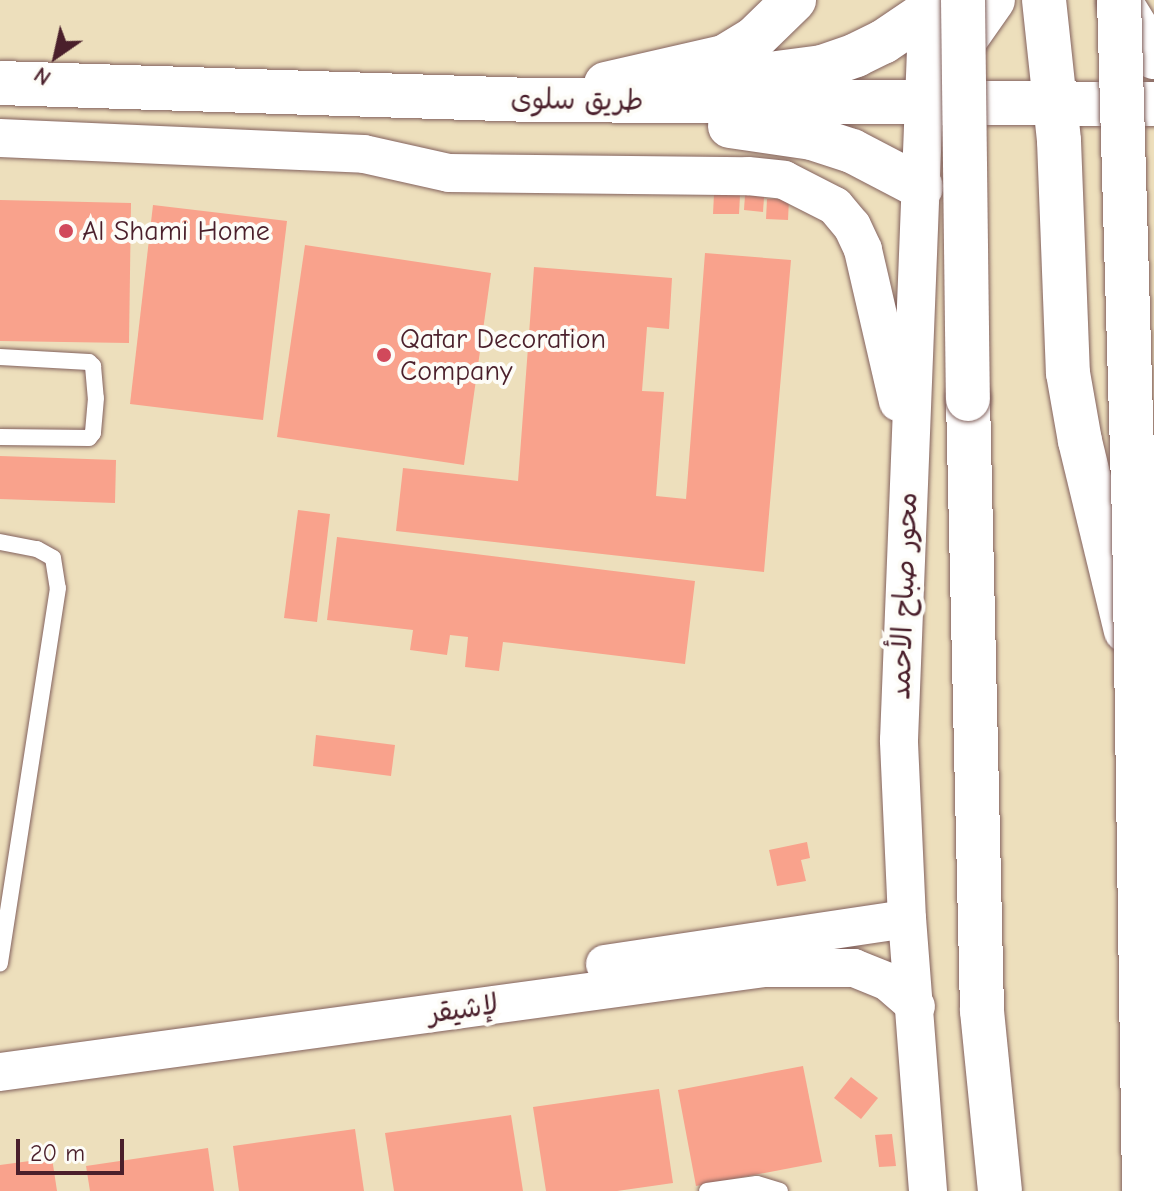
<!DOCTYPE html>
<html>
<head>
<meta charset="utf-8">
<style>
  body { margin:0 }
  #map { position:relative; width:1154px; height:1191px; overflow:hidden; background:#eddfbc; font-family:"Comic Neue","Playpen Sans Arabic",sans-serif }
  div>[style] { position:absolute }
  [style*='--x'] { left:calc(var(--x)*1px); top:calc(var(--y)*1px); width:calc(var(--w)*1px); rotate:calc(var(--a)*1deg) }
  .building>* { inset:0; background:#f9a28c }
  .roads { filter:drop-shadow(0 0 2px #83625e) drop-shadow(0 0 2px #83625e) }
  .service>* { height:16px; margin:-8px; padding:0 8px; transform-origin:8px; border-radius:8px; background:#fff }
  .tertiary>* { height:38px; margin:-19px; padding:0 19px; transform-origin:19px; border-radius:19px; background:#fff }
  .secondary>* { height:44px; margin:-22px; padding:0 22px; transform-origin:22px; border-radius:22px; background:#fff }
  .trunk>* { height:44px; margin:-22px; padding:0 22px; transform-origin:22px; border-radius:22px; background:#fff }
  .bridges { filter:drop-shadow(0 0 2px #83625e) drop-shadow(0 0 2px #83625e) }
  .trunk-bridge>* { height:44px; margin:-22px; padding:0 22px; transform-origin:22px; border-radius:22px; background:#fff }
  .dots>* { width:22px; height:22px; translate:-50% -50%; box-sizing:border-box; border:4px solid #fdfcf7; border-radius:50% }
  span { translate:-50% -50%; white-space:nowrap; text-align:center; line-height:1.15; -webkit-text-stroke:8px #fdfcf7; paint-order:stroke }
  .street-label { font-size:28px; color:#4a1f2b }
  .poi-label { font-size:28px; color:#4a1f2b }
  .left { translate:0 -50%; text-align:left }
  .north { position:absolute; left:16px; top:16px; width:80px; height:80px; -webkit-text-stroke:6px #fdfcf7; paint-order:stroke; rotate:214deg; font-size:22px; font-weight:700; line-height:32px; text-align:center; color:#4a1f2b }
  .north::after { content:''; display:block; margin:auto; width:28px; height:36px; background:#4a1f2b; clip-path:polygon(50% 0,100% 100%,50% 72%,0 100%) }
  .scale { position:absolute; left:16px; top:1139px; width:108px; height:36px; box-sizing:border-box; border:4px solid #4a1f2b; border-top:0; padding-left:10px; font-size:24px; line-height:28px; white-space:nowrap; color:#4a1f2b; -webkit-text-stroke:6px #fdfcf7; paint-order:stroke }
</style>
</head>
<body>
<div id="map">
  <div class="building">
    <i style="clip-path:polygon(714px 194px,740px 195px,739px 214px,713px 214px)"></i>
    <i style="clip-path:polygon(745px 195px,764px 197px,763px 212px,744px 210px)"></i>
    <i style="clip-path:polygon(767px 199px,789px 199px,788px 220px,766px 219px)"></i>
    <i style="clip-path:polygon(0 200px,131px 203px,129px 343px,0 341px)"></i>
    <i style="clip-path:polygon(153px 205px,287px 221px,263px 420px,130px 404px)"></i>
    <i style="clip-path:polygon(305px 245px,491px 273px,464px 465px,277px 437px)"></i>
    <i style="clip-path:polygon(705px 253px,791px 260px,764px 572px,396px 531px,403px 468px,518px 481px,534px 267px,672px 278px,669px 329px,647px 327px,642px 391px,664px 392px,656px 496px,686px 499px)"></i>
    <i style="clip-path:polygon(0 456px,116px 460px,115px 503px,0 499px)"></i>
    <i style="clip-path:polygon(298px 510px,330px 514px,317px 622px,284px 618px)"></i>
    <i style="clip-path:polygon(337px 537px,695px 581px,685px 664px,503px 642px,499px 671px,465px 667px,468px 637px,450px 635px,447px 655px,410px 650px,413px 630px,327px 620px)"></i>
    <i style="clip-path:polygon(316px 735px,395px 745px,391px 776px,313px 766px)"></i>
    <i style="clip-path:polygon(807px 842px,810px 858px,801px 860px,806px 881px,777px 886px,769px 850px)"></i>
    <i style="clip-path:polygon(803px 1066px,822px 1162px,696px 1186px,678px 1090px)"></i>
    <i style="clip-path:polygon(851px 1077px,878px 1098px,861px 1119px,834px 1098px)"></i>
    <i style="clip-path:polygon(659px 1089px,673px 1183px,617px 1191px,546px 1191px,533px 1107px)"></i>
    <i style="clip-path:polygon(511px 1115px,523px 1191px,394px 1191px,385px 1133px)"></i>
    <i style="clip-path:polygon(355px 1129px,364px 1191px,239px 1191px,233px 1146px)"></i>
    <i style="clip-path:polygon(892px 1134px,896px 1166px,879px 1167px,875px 1135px)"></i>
    <i style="clip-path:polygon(208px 1148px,214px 1191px,90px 1191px,86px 1166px)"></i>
    <i style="clip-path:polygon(52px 1158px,57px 1191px,0 1191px,0 1165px)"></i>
  </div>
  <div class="roads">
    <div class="service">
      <i style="--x:0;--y:357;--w:89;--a:3.2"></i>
      <i style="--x:89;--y:362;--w:6;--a:45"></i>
      <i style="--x:93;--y:366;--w:32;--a:85"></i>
      <i style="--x:96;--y:398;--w:35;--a:95"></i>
      <i style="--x:93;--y:433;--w:6;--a:129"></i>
      <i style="--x:89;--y:438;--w:89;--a:-179.4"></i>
      <i style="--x:0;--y:542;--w:38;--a:11"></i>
      <i style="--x:37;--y:549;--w:18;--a:29"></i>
      <i style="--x:53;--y:558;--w:30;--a:81"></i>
      <i style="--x:58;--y:588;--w:380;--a:98.8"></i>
      <i style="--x:707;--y:1191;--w:50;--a:-8"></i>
      <i style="--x:757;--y:1184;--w:24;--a:17"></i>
    </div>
    <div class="tertiary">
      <i style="--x:0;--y:138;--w:364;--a:2.5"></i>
      <i style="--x:364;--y:154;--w:87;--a:12.6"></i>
      <i style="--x:449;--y:173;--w:299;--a:0.6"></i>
      <i style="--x:748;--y:176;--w:36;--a:6"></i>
      <i style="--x:784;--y:180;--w:57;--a:27"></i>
      <i style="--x:835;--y:206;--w:26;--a:50"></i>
      <i style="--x:852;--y:226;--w:26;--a:65"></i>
      <i style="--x:863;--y:250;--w:156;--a:77"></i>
      <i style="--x:605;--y:964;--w:305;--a:-8.5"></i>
      <i style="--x:0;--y:1072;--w:772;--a:-7.74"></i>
      <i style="--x:765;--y:968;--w:89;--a:0"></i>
      <i style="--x:854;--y:968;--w:37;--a:22"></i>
      <i style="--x:888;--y:982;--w:37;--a:41"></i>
      <i style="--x:928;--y:1191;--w:273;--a:-94.4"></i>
      <i style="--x:907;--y:919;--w:179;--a:-92.6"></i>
      <i style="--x:899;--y:740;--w:741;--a:-87.76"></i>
    </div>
    <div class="secondary">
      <i style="--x:1044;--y:0;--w:142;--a:83.9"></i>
      <i style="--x:1059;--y:141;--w:232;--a:87.8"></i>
      <i style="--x:1068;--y:373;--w:69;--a:80"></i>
      <i style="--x:1080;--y:441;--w:195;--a:76.4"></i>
      <i style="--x:1119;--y:0;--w:67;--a:58.4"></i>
      <i style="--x:951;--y:60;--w:73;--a:-55"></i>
      <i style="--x:731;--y:79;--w:92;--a:-7.5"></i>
      <i style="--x:822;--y:67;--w:36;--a:-19"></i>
      <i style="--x:856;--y:55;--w:30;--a:-26"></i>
      <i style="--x:883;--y:42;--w:75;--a:-34.1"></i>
      <i style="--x:0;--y:83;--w:533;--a:1.83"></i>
      <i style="--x:533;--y:100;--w:621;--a:0.37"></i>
      <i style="--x:606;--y:84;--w:121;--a:-12.9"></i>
      <i style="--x:724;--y:57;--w:35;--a:-31"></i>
      <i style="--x:754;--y:39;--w:56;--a:-44.3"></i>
      <i style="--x:730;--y:126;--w:83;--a:8.3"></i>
      <i style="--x:812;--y:138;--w:42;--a:18"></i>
      <i style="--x:852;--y:151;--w:78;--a:27.6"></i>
    </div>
    <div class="trunk">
      <i style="--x:968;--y:399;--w:612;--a:88.69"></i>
      <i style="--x:982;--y:1011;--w:181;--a:84.3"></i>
    </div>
  </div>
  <div class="bridges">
    <div class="trunk-bridge">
      <i style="--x:963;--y:0;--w:399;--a:89.3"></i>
      <i style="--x:1119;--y:0;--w:521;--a:88.35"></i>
      <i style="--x:1134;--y:521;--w:670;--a:89.14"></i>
    </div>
  </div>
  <div class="dots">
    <i style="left:66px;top:231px;background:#d1495b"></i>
    <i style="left:384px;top:355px;background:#d1495b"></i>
  </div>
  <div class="street-label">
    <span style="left:577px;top:100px;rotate:1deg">طريق سلوى</span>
    <span style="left:904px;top:596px;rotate:-88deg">محور صباح الأحمد</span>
    <span style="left:463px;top:1009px;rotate:-8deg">لإشيقر</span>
  </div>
  <div class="poi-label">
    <span class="left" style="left:82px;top:231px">Al Shami Home</span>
    <span class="left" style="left:400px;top:355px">Qatar Decoration<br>Company</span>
  </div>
  <div class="north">N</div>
  <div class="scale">20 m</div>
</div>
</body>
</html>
